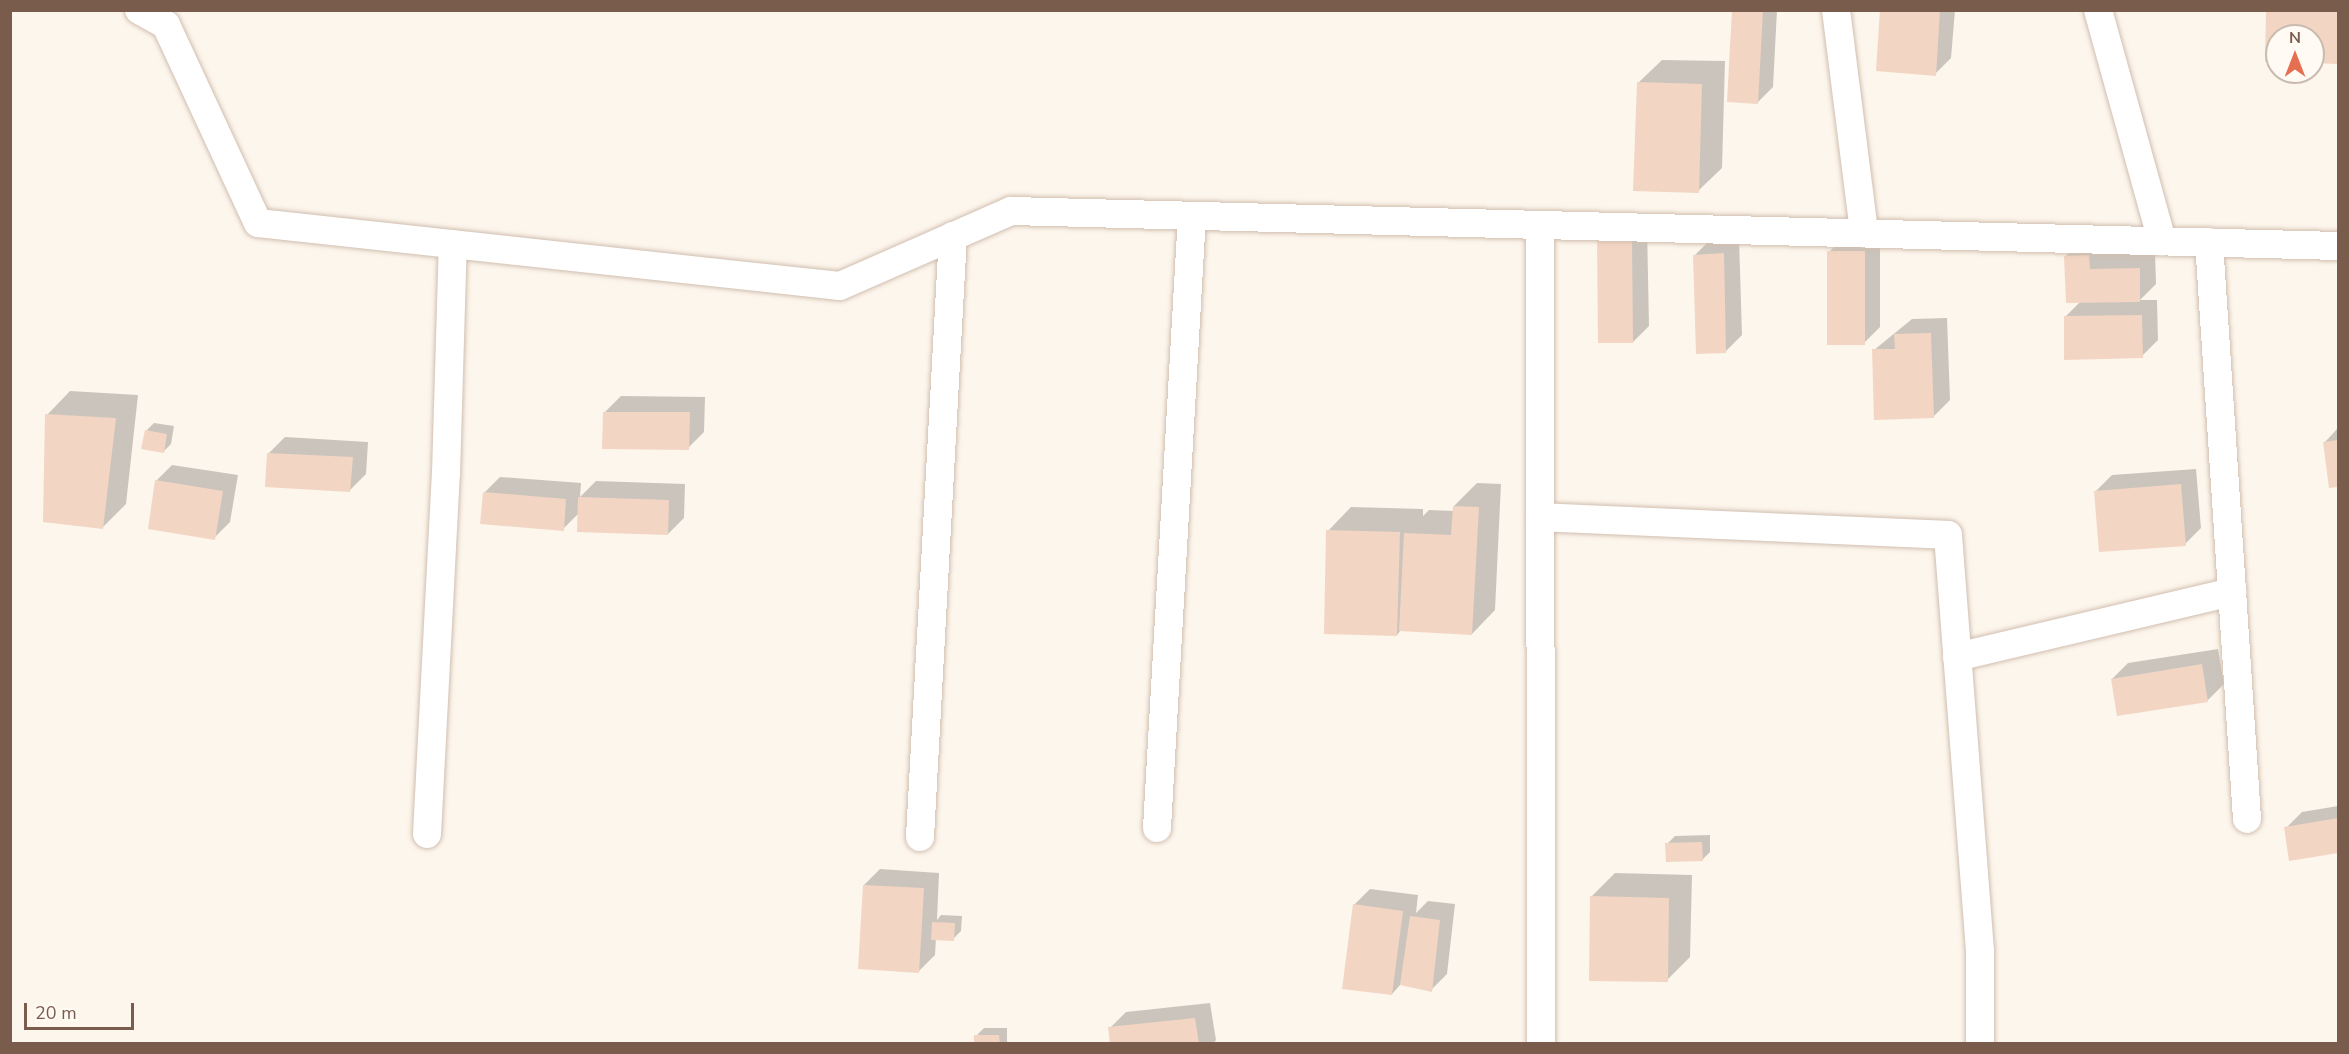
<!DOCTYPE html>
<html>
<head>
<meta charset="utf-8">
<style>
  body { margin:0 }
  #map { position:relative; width:2349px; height:1054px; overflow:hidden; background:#fdf6ec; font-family:"Nunito Sans",sans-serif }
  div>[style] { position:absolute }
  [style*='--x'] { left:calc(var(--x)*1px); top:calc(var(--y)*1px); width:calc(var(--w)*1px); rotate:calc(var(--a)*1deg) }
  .shadow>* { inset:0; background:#0003 }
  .building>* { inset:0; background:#f3d5c3 }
  .roads { filter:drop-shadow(0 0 2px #d1beb0) drop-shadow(0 0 2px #d1beb0) }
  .minor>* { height:28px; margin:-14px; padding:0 14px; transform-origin:14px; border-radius:14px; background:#fff }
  span { translate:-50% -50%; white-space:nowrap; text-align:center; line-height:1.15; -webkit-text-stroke:5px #fffaf3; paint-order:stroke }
  .frame { position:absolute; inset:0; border:12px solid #7a5c4d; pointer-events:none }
  .north { position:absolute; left:2265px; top:24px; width:60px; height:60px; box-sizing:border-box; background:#fffaf3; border:2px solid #cabbb1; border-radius:50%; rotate:0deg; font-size:16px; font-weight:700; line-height:24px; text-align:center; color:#7a5c4d }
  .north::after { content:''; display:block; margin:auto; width:21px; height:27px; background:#e76f51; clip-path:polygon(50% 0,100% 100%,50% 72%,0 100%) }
  .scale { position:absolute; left:24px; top:1003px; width:110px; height:27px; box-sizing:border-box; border:3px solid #7a5c4d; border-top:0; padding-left:8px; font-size:18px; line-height:21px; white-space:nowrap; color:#7a5c4d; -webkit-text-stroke:4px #fffaf3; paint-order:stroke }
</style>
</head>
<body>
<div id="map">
  <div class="shadow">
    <i style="clip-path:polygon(1734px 10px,1777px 10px,1773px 87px,1757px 103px)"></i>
    <i style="clip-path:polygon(1882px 10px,1955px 10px,1951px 58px,1935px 74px)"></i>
    <i style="clip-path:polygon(2268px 10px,2338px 10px,2338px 62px,2313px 62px,2313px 36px,2277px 36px,2277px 61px)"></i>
    <i style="clip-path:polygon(1662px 60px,1725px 61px,1722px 168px,1698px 191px,1638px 83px)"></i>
    <i style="clip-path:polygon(1615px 226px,1647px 226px,1649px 326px,1633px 342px,1599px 242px)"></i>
    <i style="clip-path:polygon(1845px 236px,1880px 236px,1880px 327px,1864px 343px,1829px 252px)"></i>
    <i style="clip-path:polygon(1739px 238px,1742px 335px,1726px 351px,1695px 255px,1711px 239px)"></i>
    <i style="clip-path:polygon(2082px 240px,2155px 252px,2156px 284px,2140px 300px,2157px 300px,2158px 340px,2142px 356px,2065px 317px,2080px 302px,2066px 256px)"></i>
    <i style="clip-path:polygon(1947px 318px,1950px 400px,1934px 416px,1874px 350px,1912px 319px)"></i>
    <i style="clip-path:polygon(70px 391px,138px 395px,126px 504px,103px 527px,47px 415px)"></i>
    <i style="clip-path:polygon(621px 396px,705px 397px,704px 432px,688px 448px,605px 412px)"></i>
    <i style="clip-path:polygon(154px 423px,174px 426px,171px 444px,163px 452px,147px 430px)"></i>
    <i style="clip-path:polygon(2338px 428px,2338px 486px,2330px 487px,2325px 442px)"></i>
    <i style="clip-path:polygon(285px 437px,368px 442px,366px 474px,350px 490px,269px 453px)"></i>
    <i style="clip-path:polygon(172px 465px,238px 475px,230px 522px,214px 538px,156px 481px)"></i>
    <i style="clip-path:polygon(2196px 469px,2201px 528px,2185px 544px,2096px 491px,2112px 475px)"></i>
    <i style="clip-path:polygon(500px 477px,581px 483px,580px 497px,596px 481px,685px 484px,684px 518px,668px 534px,579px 513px,563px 529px,484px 493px)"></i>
    <i style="clip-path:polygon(1477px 483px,1501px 484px,1495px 610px,1472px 634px,1401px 630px,1397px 635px,1328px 531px,1351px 507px,1423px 509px,1423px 516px,1429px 510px,1454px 511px,1454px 506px)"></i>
    <i style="clip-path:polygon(2218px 649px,2224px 684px,2208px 700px,2118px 714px,2112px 679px,2128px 663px)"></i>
    <i style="clip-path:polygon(2338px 806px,2338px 852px,2290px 859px,2286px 828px,2302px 812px)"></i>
    <i style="clip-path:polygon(1710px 835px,1710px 852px,1702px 860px,1667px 844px,1675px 836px)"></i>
    <i style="clip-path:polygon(880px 869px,939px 873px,937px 920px,941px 915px,962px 916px,961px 931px,953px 939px,936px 938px,935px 955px,919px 971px,864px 885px)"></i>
    <i style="clip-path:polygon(1615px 873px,1692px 875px,1690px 957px,1667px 980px,1591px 897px)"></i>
    <i style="clip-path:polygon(1370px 889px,1418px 895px,1416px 913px,1428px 901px,1455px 904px,1447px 974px,1431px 990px,1401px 984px,1392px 994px,1354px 905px)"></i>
    <i style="clip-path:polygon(1210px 1003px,1216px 1040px,1213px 1044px,1111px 1044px,1110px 1028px,1126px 1012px)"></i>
    <i style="clip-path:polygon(984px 1028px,1007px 1028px,1007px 1044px,976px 1044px,976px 1036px)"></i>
  </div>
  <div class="building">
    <i style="clip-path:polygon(1732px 10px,1763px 10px,1758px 104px,1727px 102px)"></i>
    <i style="clip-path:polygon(1880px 10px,1940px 10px,1936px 76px,1876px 71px)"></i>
    <i style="clip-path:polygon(2266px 10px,2338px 10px,2338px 64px,2313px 63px,2313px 36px,2277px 36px,2277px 62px,2265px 62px)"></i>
    <i style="clip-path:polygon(1637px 82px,1702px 84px,1699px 193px,1633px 191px)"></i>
    <i style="clip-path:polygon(1597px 241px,1632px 241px,1633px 343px,1598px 343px)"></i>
    <i style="clip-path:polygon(1827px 251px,1865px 251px,1865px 345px,1827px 345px)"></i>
    <i style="clip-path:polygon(1724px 253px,1726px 353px,1696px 354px,1693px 255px)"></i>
    <i style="clip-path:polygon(2089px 255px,2090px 269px,2140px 268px,2140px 302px,2066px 303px,2064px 256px)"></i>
    <i style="clip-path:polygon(2142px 315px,2143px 358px,2064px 360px,2064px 316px)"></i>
    <i style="clip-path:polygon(1931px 333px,1934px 418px,1874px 420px,1872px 349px,1895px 349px,1894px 334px)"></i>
    <i style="clip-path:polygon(603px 412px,690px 412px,689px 450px,602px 449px)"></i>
    <i style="clip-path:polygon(45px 414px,116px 418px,103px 529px,43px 522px)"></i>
    <i style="clip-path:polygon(145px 430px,167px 434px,164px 453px,141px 449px)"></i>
    <i style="clip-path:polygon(2338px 440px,2338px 487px,2329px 488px,2323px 442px)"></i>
    <i style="clip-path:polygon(267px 453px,353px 457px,350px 492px,265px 487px)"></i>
    <i style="clip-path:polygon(155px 480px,223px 491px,215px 540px,148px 529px)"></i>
    <i style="clip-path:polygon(2181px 484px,2186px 546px,2099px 552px,2094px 491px)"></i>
    <i style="clip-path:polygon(483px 492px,566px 499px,564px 531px,480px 524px)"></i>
    <i style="clip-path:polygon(578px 497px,669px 500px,668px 535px,577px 532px)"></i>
    <i style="clip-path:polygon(1453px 506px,1479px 507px,1472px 635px,1399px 631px,1404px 533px,1451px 535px)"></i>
    <i style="clip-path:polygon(1326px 530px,1400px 532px,1397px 636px,1324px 634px)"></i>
    <i style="clip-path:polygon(2202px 664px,2208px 702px,2117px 716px,2111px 679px)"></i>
    <i style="clip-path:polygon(2338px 818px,2338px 853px,2289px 861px,2284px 827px)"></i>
    <i style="clip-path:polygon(1702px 842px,1703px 861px,1666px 862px,1665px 843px)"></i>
    <i style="clip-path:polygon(863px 885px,924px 888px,919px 973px,858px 969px)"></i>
    <i style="clip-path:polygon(1590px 896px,1669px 898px,1668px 982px,1589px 981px)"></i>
    <i style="clip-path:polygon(1353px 904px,1403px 911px,1392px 995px,1342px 989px)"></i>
    <i style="clip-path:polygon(1410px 916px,1440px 920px,1432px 992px,1400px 985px)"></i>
    <i style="clip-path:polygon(932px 922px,955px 923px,954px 941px,931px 940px)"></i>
    <i style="clip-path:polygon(1195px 1018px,1199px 1044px,1110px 1044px,1108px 1027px)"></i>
    <i style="clip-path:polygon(974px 1035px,999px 1035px,1000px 1044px,974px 1044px)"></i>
  </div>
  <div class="roads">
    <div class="minor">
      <i style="--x:139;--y:10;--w:31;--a:29"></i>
      <i style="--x:166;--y:25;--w:218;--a:65.1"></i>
      <i style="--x:258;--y:223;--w:585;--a:6.18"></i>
      <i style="--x:840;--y:286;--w:187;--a:-23.7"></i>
      <i style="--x:1011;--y:211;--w:1327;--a:1.51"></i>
      <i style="--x:1836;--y:10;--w:225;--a:82.8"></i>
      <i style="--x:2098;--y:10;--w:240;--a:74.5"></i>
      <i style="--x:1540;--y:225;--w:819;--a:89.93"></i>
      <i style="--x:2209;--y:242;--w:578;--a:86.23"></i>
      <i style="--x:1540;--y:517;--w:408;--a:2.5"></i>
      <i style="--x:1948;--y:535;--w:418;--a:85.6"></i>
      <i style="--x:1980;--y:952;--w:92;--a:90"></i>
      <i style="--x:1957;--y:657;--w:283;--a:-13.3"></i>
      <i style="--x:1157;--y:828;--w:613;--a:-86.73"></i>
      <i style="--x:427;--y:834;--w:361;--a:-87"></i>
      <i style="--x:446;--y:474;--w:230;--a:-88.3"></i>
      <i style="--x:920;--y:837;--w:602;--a:-86.86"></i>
    </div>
  </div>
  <div class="frame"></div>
  <div class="north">N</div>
  <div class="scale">20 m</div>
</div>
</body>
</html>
